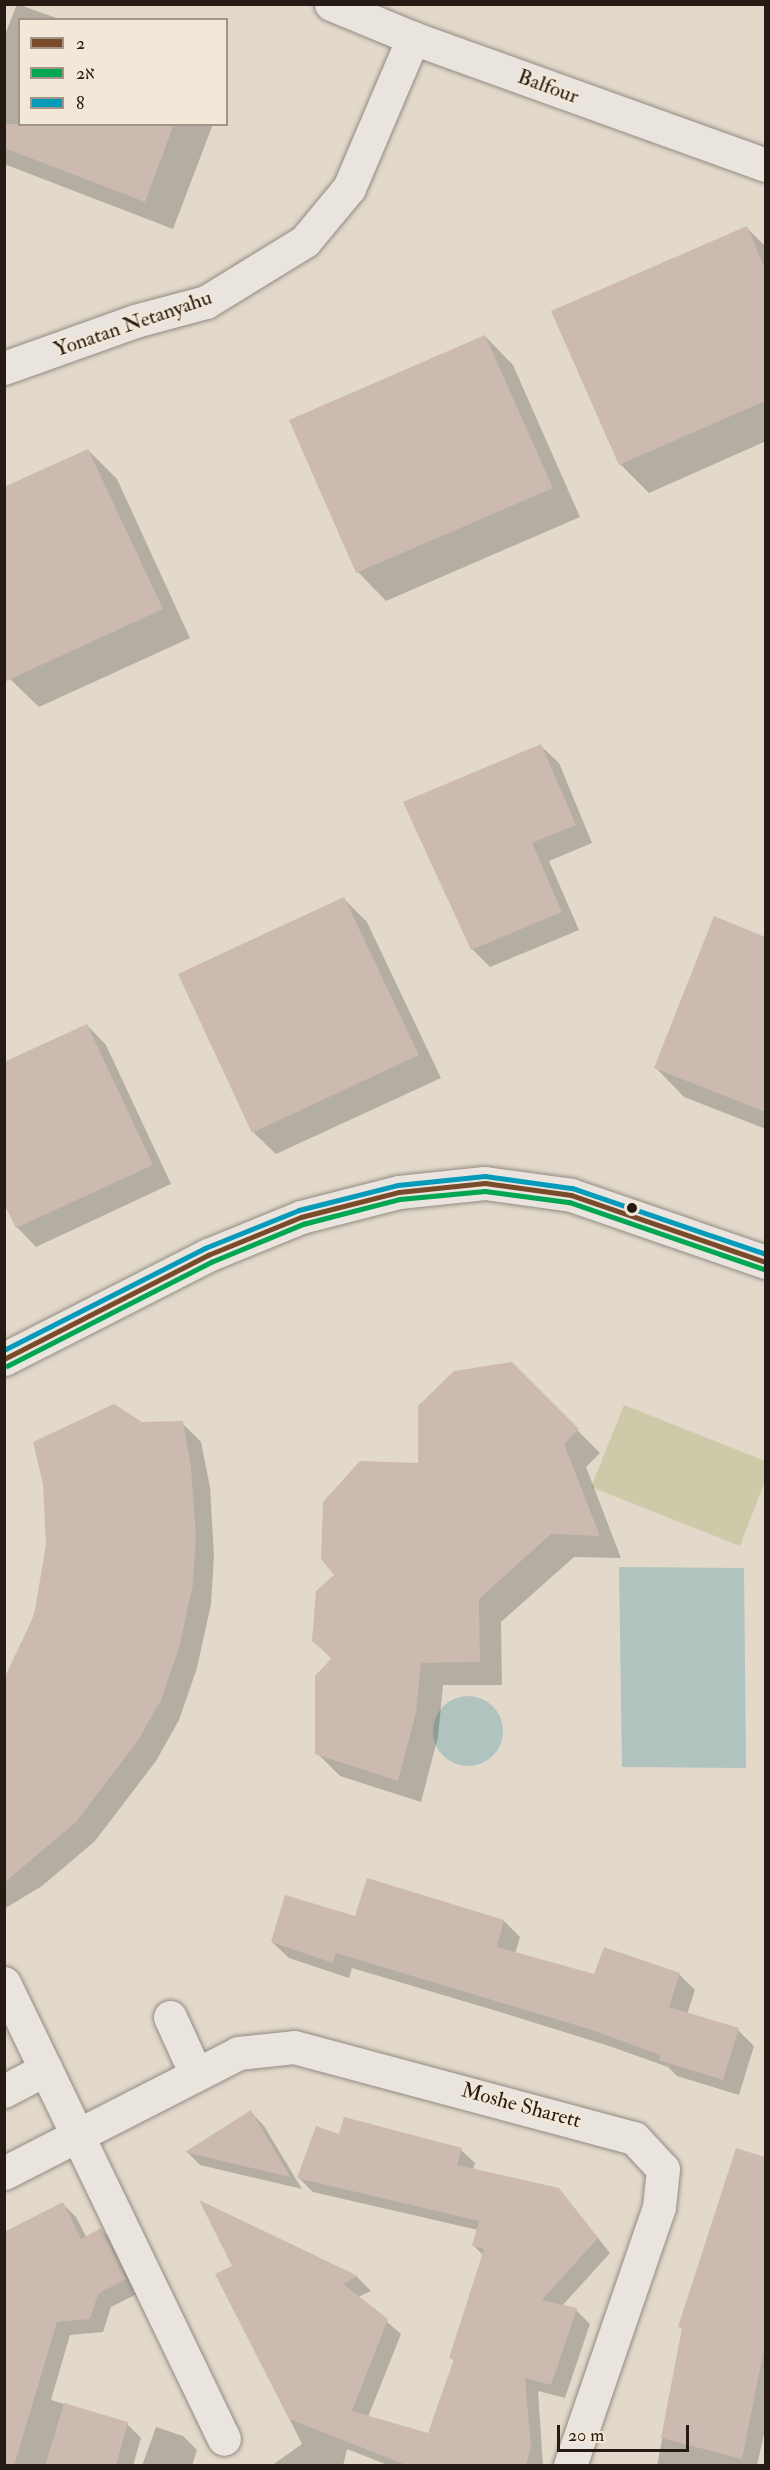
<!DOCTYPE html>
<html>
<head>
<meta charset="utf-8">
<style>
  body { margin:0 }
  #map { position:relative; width:770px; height:2470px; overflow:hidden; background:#e2d9cb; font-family:"IM FELL Double Pica","Frank Ruhl Libre",serif }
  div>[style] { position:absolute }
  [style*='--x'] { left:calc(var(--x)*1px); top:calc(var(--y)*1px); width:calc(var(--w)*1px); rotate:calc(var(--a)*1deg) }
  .green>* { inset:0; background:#cecaa9 }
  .water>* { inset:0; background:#b0c3be }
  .round { border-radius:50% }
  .shadow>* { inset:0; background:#0003 }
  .building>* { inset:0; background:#ccb9af }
  .roads { filter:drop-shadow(0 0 2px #928b82) drop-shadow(0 0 2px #928b82) }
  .minor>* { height:33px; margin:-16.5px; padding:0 16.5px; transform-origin:16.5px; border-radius:16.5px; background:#e9e4dd }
  .bus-1>* { height:4.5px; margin:-2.25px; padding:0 2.25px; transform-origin:2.25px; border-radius:2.25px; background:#7a4b2a }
  .bus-2>* { height:4.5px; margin:-2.25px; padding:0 2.25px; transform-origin:2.25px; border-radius:2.25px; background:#00a651 }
  .bus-3>* { height:4.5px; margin:-2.25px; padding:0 2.25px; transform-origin:2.25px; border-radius:2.25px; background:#049bbb }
  .dots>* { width:16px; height:16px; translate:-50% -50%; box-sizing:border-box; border:3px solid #f3e7d7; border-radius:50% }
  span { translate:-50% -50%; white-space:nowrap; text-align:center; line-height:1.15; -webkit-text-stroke:4.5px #f3e7d7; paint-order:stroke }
  .street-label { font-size:21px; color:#261b14 }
  .frame { position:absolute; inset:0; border:6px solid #261b14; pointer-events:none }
  .legend { position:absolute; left:18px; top:18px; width:210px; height:108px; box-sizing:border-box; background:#f3e7d7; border:2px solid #a19589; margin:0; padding:8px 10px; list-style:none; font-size:18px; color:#261b14 }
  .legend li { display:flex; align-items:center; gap:12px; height:30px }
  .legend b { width:30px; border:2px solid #a19589 }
  .scale { position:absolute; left:557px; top:2425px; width:132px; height:27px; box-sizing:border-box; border:3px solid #261b14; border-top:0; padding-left:8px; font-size:18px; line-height:21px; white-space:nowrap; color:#261b14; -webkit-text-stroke:4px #f3e7d7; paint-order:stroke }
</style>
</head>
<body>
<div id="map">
  <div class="green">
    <i style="clip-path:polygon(624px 1405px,765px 1461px,765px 1481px,740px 1546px,591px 1487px)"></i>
  </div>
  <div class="water">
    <i style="clip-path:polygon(619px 1567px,744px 1568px,746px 1768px,622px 1767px)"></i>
    <i class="round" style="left:433px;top:1696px;width:70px;height:70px"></i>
  </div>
  <div class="shadow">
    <i style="clip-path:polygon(17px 4px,62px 20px,20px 20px,20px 124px,213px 124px,173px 229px,4px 164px,4px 37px)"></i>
    <i style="clip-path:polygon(747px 228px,766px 247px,766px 441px,649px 493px,620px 464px)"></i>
    <i style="clip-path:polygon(485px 336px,513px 365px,580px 517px,386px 601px,358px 572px)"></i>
    <i style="clip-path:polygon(88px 450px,117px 479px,190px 638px,39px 707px,10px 679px)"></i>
    <i style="clip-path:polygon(541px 746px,559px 763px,592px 843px,549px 861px,579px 930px,490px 967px,472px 949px)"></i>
    <i style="clip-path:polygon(344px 899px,367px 922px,441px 1078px,276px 1154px,253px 1132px)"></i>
    <i style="clip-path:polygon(715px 918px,766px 938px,766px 1129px,684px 1097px,656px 1068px)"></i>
    <i style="clip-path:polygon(87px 1025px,106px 1045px,171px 1184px,36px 1247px,17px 1227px)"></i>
    <i style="clip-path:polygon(511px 1364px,600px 1453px,586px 1467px,621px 1558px,574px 1557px,501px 1622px,502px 1685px,443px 1685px,438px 1737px,421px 1802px,340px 1776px,317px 1753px,333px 1660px,314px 1641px,337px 1576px,419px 1464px)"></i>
    <i style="clip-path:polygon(182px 1423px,201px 1442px,210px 1487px,214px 1556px,211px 1604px,197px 1668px,179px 1720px,156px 1761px,95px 1841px,42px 1886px,4px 1909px,4px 1681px,25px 1644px,45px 1576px)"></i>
    <i style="clip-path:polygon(356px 1918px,504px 1921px,520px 1937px,515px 1954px,595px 1975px,679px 1974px,695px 1990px,687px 2014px,738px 2030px,754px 2046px,739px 2095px,677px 2076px,668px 2067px,609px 2046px,500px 2012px,352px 1968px,349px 1978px,289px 1958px,272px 1942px)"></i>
    <i style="clip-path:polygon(251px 2112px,264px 2126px,302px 2189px,200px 2165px,187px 2152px)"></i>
    <i style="clip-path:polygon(340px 2136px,461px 2150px,475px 2163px,473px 2170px,559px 2189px,610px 2253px,562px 2306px,576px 2310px,590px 2324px,565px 2398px,538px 2391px,543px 2466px,390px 2466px,347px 2449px,343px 2466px,271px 2466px,302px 2444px,217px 2275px,234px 2266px,202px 2204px,357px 2277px,371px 2291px,358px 2297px,401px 2334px,368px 2417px,429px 2435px,455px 2361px,451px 2358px,483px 2255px,474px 2246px,478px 2230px,313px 2192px,299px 2178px)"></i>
    <i style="clip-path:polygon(737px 2150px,766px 2159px,766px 2425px,757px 2466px,657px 2466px,683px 2330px,679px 2326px)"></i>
    <i style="clip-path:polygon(62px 2203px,76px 2217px,87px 2238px,101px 2230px,115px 2243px,139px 2293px,111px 2307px,103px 2332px,70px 2335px,51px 2400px,127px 2424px,141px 2438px,133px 2466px,4px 2466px)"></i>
    <i style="clip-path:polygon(156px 2427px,183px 2436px,197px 2450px,192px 2466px,142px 2466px)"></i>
  </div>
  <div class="building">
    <i style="clip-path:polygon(4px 124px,174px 124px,145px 202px,4px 148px)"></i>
    <i style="clip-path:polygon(747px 226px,765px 269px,765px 401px,619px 465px,551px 311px)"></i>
    <i style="clip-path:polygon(485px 335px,553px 488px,356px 573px,289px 420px)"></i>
    <i style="clip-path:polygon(88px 449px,163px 609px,4px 682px,4px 487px)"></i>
    <i style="clip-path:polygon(541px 744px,576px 825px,532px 843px,562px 912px,471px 950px,403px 802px)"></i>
    <i style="clip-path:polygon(344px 897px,419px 1055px,252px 1133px,178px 974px)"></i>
    <i style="clip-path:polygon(714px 916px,765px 937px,765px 1112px,654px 1068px)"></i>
    <i style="clip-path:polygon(87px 1024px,153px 1165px,16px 1228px,4px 1204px,4px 1062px)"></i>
    <i style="clip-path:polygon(512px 1362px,579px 1429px,564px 1444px,600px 1536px,551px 1534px,479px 1599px,480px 1662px,421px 1663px,416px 1713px,398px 1781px,315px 1754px,315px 1676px,332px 1658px,312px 1641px,316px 1591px,334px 1575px,321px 1559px,323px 1502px,360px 1461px,418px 1463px,418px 1406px,454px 1371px)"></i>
    <i style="clip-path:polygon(114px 1404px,142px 1422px,183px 1421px,191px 1467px,196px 1536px,193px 1584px,179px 1648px,161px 1700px,137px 1742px,76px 1822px,4px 1883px,4px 1679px,34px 1615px,46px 1545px,43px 1484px,33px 1442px)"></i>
    <i style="clip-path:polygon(367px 1878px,504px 1920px,497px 1947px,594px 1974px,604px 1947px,680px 1973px,669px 2007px,739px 2028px,723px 2080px,659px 2060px,660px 2055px,592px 2030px,482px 1997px,336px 1953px,333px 1963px,271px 1942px,285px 1895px,355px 1916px)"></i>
    <i style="clip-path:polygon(251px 2110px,290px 2177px,185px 2152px)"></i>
    <i style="clip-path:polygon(344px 2117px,462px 2148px,457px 2165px,559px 2188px,598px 2238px,542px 2300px,577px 2308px,551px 2385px,525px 2378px,531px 2447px,526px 2466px,409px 2466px,289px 2419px,215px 2274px,232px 2266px,199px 2200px,358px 2276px,343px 2284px,388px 2319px,352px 2411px,428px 2433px,454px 2359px,449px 2358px,484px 2249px,472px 2246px,479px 2221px,297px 2178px,316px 2126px,339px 2134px)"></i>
    <i style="clip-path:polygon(736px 2148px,765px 2157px,765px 2344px,742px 2459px,661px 2438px,682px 2328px,678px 2327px)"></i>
    <i style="clip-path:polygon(63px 2202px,81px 2239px,101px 2228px,126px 2279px,98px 2294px,90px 2319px,57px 2322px,14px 2466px,4px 2466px,4px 2232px)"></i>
    <i style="clip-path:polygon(64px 2403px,128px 2422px,116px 2466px,45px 2466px)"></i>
  </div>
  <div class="roads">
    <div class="minor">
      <i style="--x:331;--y:4;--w:89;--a:22.5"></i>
      <i style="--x:413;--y:38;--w:375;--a:19.8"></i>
      <i style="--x:4;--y:368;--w:139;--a:-19.7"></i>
      <i style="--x:135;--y:321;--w:73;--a:-15"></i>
      <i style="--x:206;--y:302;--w:116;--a:-31.6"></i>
      <i style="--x:305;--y:241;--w:69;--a:-50.3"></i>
      <i style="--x:349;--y:188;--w:163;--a:-66.9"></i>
      <i style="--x:4;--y:1359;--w:229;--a:-27"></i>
      <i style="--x:208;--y:1255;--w:100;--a:-22.2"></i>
      <i style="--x:301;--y:1217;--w:101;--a:-14.3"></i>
      <i style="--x:399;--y:1192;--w:86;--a:-6"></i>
      <i style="--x:485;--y:1183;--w:87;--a:7.9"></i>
      <i style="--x:571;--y:1195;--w:206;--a:19"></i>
      <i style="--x:4;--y:1983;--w:506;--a:64.24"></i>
      <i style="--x:170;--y:2017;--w:60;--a:65.6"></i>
      <i style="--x:4;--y:2091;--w:47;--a:-27.6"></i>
      <i style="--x:4;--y:2173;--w:263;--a:-27.1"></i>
      <i style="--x:238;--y:2053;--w:56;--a:-6.1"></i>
      <i style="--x:294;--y:2047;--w:352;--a:15"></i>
      <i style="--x:634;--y:2138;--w:42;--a:46.9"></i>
      <i style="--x:663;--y:2169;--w:38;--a:96"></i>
      <i style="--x:659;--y:2207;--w:274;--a:109"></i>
    </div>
  </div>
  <div class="bus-1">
    <i style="--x:4;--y:1359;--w:229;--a:-27"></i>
    <i style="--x:208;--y:1255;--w:100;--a:-22.2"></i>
    <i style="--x:301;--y:1217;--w:101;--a:-14.3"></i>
    <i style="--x:399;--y:1192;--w:86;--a:-6"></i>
    <i style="--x:485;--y:1183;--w:87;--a:7.9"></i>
    <i style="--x:571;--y:1195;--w:206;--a:19"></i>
  </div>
  <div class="bus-2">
    <i style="--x:7;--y:1366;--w:229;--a:-27"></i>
    <i style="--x:211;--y:1262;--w:100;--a:-22.4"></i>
    <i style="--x:303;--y:1224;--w:100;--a:-14.5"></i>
    <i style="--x:400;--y:1199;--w:85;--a:-5.4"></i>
    <i style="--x:485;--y:1191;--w:85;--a:7.5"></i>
    <i style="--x:569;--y:1202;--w:206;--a:19"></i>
  </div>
  <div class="bus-3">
    <i style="--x:4;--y:1350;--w:225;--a:-26.9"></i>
    <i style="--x:205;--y:1248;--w:101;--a:-22"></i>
    <i style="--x:299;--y:1210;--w:102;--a:-14.2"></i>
    <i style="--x:398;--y:1185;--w:87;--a:-5.9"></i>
    <i style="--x:485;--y:1176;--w:88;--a:7.9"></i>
    <i style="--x:572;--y:1188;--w:205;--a:18.8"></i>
  </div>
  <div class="dots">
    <i style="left:632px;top:1208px;background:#261b14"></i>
  </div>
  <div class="street-label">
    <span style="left:548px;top:87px;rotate:20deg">Balfour</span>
    <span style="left:133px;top:324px;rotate:-19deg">Yonatan Netanyahu</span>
    <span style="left:521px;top:2106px;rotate:15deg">Moshe Sharett</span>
  </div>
  <div class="frame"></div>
  <ul class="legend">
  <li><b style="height:8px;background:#7a4b2a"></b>2</li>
  <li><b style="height:8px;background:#00a651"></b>2א</li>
  <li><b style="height:8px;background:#049bbb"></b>8</li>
  </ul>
  <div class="scale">20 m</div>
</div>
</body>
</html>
